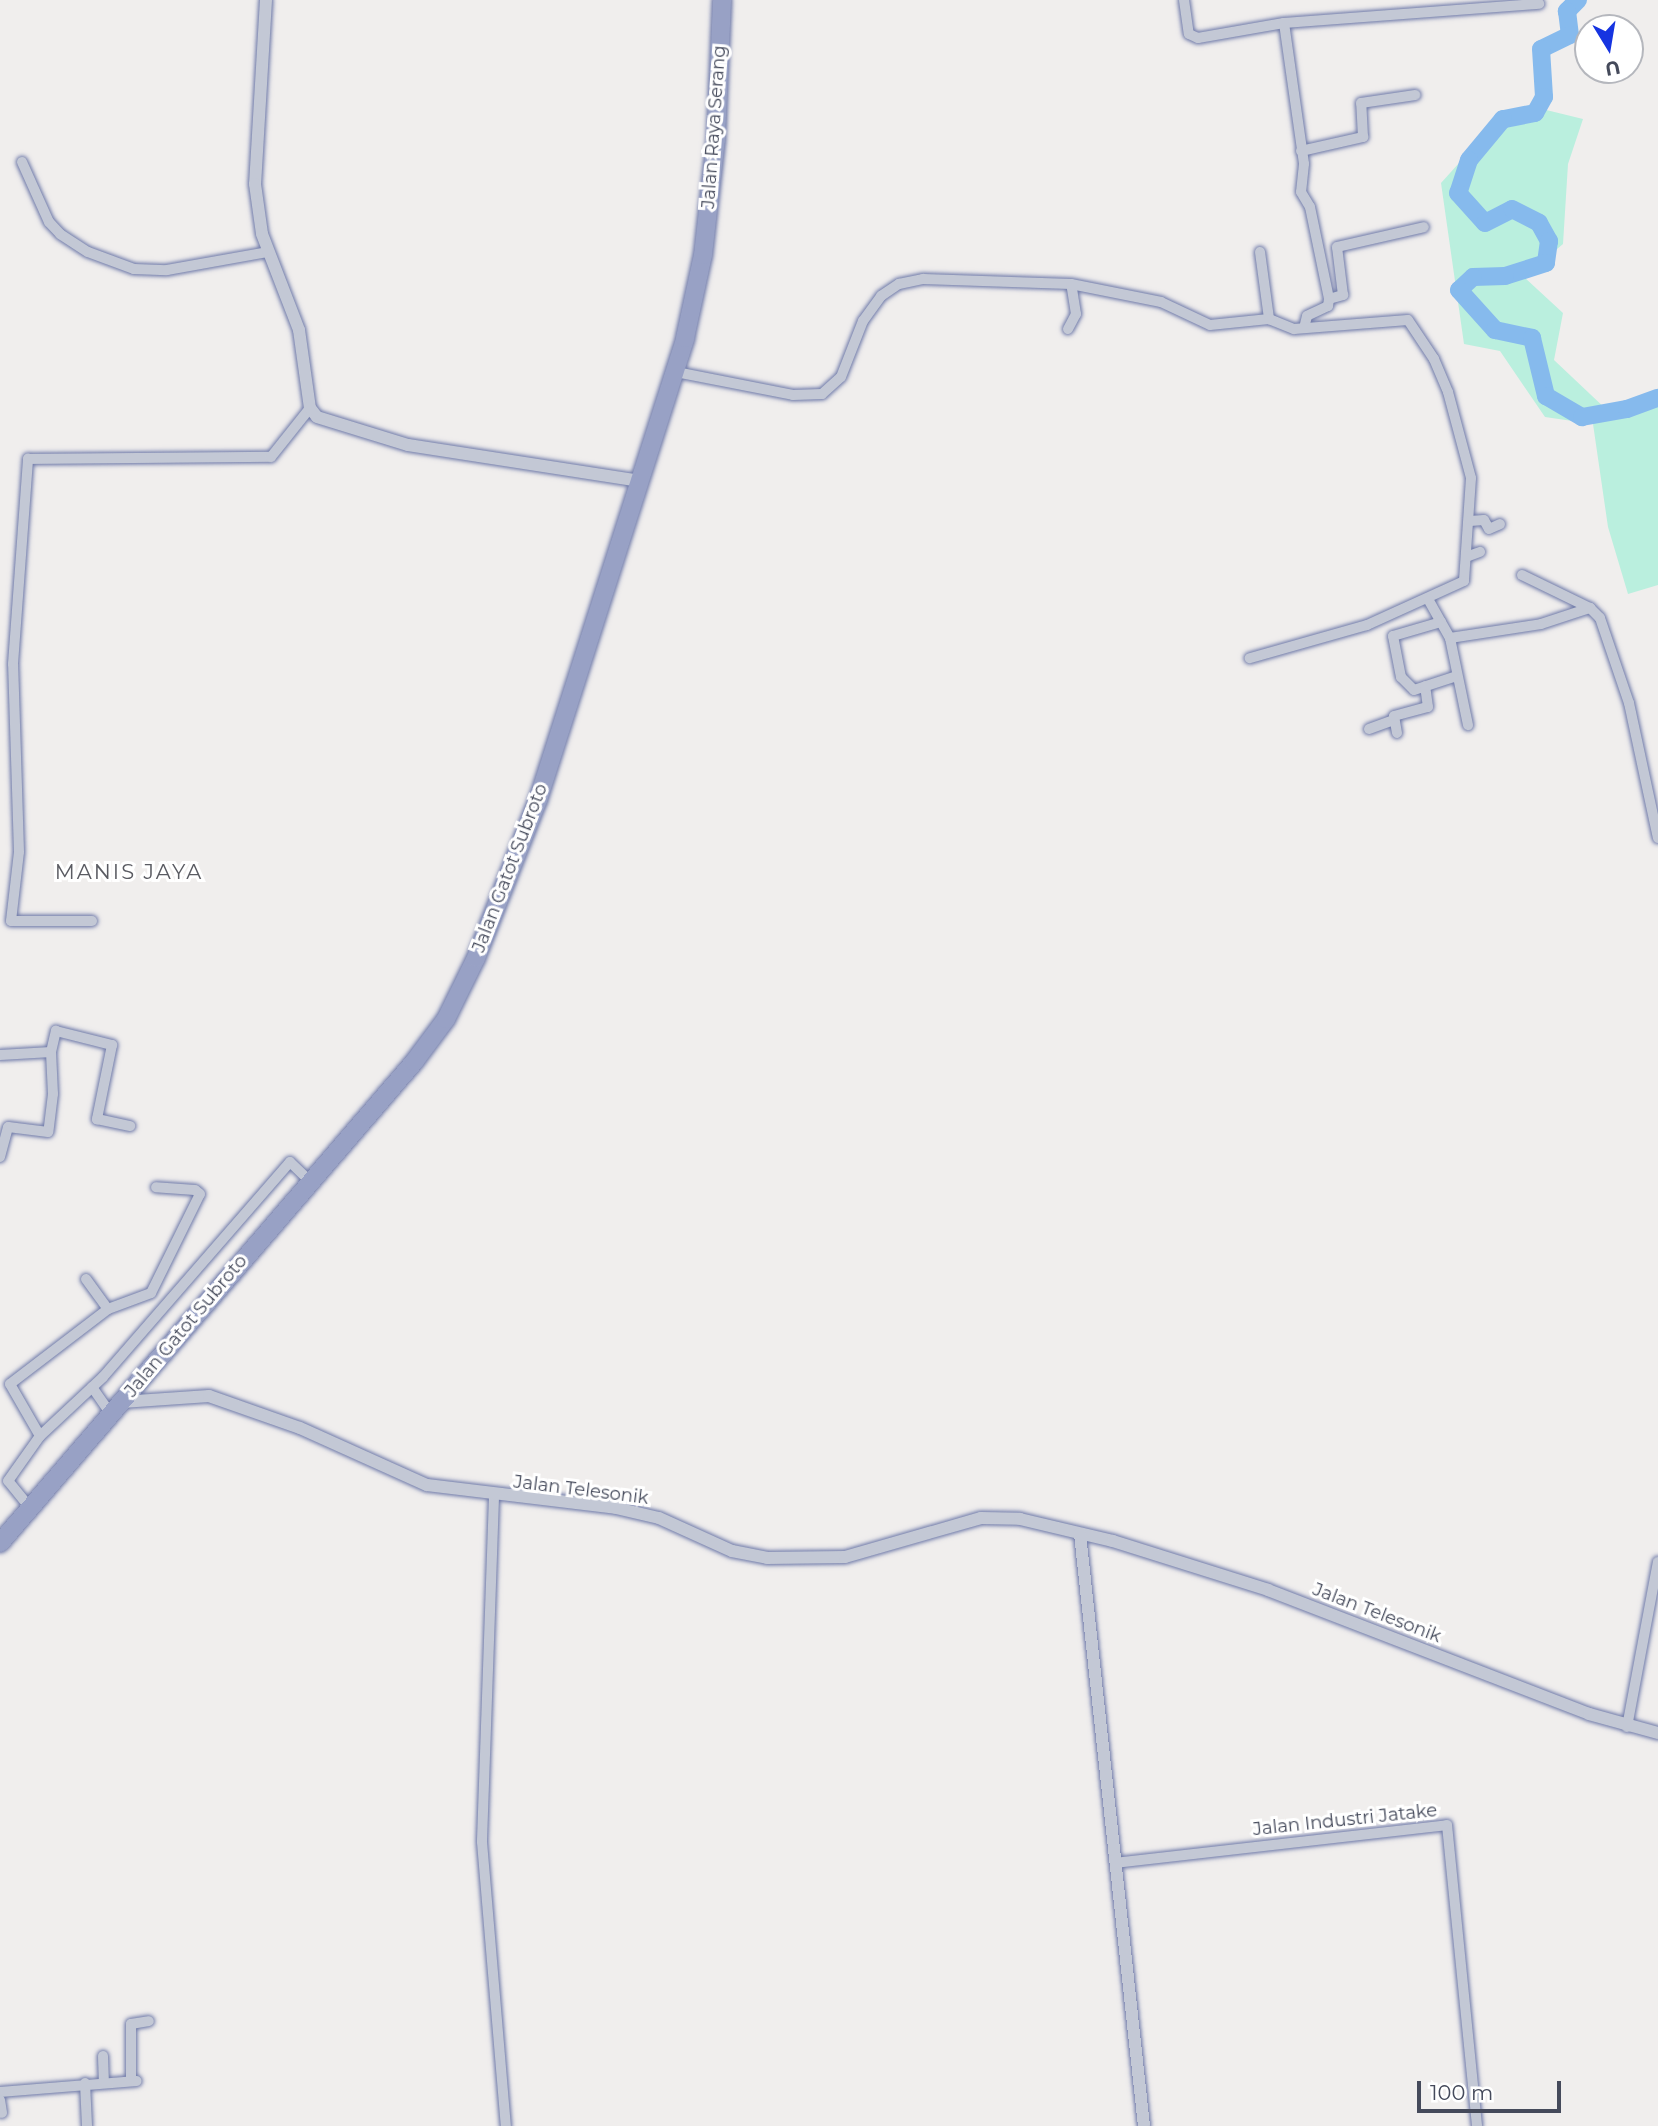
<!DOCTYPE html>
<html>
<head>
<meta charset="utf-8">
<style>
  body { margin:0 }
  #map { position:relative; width:1658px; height:2126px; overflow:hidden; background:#f0eeed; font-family:Montserrat,sans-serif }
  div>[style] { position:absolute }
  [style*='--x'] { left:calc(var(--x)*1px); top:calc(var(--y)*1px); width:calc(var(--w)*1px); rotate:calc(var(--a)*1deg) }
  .green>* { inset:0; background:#baefde }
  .river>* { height:18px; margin:-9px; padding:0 9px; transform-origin:9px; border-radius:9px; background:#86baed }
  .roads { filter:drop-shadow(0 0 2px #6f7aa9) drop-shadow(0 0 2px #6f7aa9) }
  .minor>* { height:10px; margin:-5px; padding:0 5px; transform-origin:5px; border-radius:5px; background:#c3c8d5 }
  .tertiary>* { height:12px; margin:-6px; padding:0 6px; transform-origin:6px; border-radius:6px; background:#c3c8d5 }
  .trunk>* { height:18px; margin:-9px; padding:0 9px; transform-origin:9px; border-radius:9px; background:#98a1c5 }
  span { translate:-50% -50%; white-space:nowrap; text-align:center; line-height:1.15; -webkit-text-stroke:6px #fff; paint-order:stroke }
  .street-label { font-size:18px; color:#454a5b }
  .quarter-label { font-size:21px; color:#5a5b62; letter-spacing:2px }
  .north { position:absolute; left:1574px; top:14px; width:70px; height:70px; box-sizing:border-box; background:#fff; border:2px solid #b5b7bd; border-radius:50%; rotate:169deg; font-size:19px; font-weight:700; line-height:28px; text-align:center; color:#454a5b }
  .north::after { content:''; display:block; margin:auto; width:24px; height:32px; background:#1634e1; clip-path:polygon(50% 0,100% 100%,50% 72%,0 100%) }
  .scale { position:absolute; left:1417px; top:2081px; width:144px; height:32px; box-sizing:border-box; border:4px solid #454a5b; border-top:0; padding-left:9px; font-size:21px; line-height:24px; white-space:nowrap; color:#454a5b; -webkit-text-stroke:5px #fff; paint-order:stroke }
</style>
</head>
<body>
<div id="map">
  <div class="green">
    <i style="clip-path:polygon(1534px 107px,1583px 119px,1568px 164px,1563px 244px,1524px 277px,1563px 313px,1554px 360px,1608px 411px,1658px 392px,1658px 585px,1628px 594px,1608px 527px,1593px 424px,1545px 417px,1500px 351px,1464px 344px,1441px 183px,1505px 112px)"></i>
  </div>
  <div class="river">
    <i style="--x:1578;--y:0;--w:16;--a:135"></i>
    <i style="--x:1567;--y:11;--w:24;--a:83"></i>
    <i style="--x:1570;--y:35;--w:32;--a:154"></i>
    <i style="--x:1541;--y:49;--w:48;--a:86.4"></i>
    <i style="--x:1544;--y:97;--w:18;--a:119"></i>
    <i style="--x:1535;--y:113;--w:33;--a:169"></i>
    <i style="--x:1503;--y:119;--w:53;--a:129.7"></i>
    <i style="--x:1469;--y:160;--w:35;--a:108"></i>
    <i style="--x:1458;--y:193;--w:40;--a:48"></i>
    <i style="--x:1485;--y:223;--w:30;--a:-27"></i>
    <i style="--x:1512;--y:209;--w:30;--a:27"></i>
    <i style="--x:1539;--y:223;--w:21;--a:61"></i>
    <i style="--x:1549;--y:241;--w:22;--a:98"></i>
    <i style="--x:1546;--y:263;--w:43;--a:162.4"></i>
    <i style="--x:1505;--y:276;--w:32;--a:178"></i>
    <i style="--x:1473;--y:277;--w:19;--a:137"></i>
    <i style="--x:1459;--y:290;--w:54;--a:48"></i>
    <i style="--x:1495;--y:330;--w:38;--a:12"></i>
    <i style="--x:1532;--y:338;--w:60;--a:76.4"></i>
    <i style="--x:1546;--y:396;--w:42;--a:30.3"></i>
    <i style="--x:1582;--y:417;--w:46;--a:-10.1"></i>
    <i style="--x:1627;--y:409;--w:33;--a:-20"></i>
  </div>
  <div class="roads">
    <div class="minor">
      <i style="--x:1184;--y:0;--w:34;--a:82"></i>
      <i style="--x:1189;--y:34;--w:10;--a:24"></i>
      <i style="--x:1198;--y:38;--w:87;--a:-9.9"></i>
      <i style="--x:1284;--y:23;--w:256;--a:-4.3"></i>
      <i style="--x:1284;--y:23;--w:142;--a:81.9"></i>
      <i style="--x:1304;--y:164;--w:28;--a:96"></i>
      <i style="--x:1301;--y:192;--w:17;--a:59"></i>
      <i style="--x:1310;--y:207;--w:94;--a:78.3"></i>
      <i style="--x:1329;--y:299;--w:7;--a:98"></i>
      <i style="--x:1328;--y:306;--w:23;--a:155"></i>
      <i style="--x:1307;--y:316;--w:12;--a:104"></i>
      <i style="--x:1301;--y:151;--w:64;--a:-12.7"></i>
      <i style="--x:1363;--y:137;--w:34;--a:-93"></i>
      <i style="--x:1361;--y:103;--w:55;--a:-8.4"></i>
      <i style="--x:22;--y:162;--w:66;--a:65.8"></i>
      <i style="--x:49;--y:222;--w:16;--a:47"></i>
      <i style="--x:60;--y:234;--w:33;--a:33"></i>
      <i style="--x:88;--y:252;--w:49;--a:20.3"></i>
      <i style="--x:134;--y:269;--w:33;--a:2"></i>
      <i style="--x:167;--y:270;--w:103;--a:-10.1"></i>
      <i style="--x:1260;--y:252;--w:68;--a:82.3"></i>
      <i style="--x:1329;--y:299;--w:15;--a:-16"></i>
      <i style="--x:1343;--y:295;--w:48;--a:-97.1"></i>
      <i style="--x:1337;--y:247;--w:89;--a:-12.9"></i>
      <i style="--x:1068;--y:329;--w:17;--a:-62"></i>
      <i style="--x:1076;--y:314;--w:30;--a:-99"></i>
      <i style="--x:676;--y:372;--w:119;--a:11.1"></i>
      <i style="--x:793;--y:395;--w:29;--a:-2"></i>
      <i style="--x:822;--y:394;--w:25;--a:-42"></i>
      <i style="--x:841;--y:377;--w:60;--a:-68.6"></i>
      <i style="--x:863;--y:321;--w:31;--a:-54"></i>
      <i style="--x:881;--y:296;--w:22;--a:-34"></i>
      <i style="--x:899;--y:284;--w:25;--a:-12"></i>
      <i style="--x:923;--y:279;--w:148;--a:1.9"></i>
      <i style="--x:1071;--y:284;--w:92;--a:11.3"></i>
      <i style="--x:1161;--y:302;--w:54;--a:25.1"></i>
      <i style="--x:1210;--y:325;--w:59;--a:-5.8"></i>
      <i style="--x:1269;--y:319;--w:27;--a:22"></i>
      <i style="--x:1294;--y:329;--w:114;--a:-4.5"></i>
      <i style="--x:1408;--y:320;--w:47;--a:56.3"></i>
      <i style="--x:1434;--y:359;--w:36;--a:67"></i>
      <i style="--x:1448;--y:392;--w:89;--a:75"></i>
      <i style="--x:1471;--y:478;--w:103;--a:93.9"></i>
      <i style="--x:1464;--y:581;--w:107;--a:155.6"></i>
      <i style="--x:1367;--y:625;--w:122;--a:164.2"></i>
      <i style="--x:1470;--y:521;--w:14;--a:-4"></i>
      <i style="--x:1484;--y:520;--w:10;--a:61"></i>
      <i style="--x:1489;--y:529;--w:12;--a:-24"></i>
      <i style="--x:1466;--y:557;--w:15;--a:-20"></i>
      <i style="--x:1522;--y:575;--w:76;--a:25.9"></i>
      <i style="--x:1590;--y:608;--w:14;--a:45"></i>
      <i style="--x:1600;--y:618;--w:90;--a:71.2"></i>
      <i style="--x:1629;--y:703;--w:138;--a:77.9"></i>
      <i style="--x:1428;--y:599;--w:45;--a:60.6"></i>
      <i style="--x:1450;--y:638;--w:92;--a:-8.7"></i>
      <i style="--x:1541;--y:624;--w:52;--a:-18.1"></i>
      <i style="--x:1441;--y:622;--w:50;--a:163.7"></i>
      <i style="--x:1393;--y:636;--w:42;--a:79"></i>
      <i style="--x:1401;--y:677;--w:18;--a:45"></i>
      <i style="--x:1414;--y:690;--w:45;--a:-18"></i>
      <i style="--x:1450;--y:638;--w:89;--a:78.3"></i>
      <i style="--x:1369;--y:729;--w:27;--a:-20"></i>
      <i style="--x:1397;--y:733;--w:17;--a:-100"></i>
      <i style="--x:1394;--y:716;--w:35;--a:-15"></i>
      <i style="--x:1428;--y:707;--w:21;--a:-98"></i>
      <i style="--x:92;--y:921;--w:81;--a:180"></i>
      <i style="--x:11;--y:921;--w:69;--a:-83.4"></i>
      <i style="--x:19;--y:852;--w:188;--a:-91.8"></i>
      <i style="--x:13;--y:664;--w:206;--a:-85.8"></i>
      <i style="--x:28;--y:459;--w:243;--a:-0.5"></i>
      <i style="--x:271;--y:457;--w:63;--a:-51.5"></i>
      <i style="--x:51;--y:1052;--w:22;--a:-77"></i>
      <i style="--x:56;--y:1031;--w:58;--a:14"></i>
      <i style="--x:112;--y:1045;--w:76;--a:101.5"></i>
      <i style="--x:97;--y:1119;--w:34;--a:12"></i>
      <i style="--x:0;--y:1055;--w:51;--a:-3.4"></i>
      <i style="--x:51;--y:1052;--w:42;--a:87.3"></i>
      <i style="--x:53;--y:1094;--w:38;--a:97"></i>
      <i style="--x:48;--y:1132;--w:40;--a:-172.9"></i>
      <i style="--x:8;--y:1127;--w:31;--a:105"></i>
      <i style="--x:86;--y:1279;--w:37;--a:54"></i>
      <i style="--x:92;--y:1387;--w:33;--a:55"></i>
      <i style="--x:40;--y:1436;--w:60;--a:-120"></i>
      <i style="--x:10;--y:1384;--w:123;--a:-37.4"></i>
      <i style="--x:108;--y:1309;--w:46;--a:-20.4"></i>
      <i style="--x:151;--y:1293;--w:110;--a:-63.7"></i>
      <i style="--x:200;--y:1194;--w:6;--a:-141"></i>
      <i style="--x:195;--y:1190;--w:39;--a:-176"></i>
      <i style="--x:494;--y:1497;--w:345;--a:92"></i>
      <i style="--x:482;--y:1842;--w:285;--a:85.2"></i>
      <i style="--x:31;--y:1509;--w:36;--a:-129"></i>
      <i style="--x:8;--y:1481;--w:55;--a:-54.6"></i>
      <i style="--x:40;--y:1436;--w:86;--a:-43.1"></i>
      <i style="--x:103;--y:1377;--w:285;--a:-49"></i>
      <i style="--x:290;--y:1162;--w:28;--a:44"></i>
      <i style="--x:1627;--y:1727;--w:168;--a:-79.4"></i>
      <i style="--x:1115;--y:1863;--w:334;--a:-6.5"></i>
      <i style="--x:1447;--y:1825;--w:302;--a:84.3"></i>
      <i style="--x:103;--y:2056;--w:25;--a:88"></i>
      <i style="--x:131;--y:2081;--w:57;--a:-90"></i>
      <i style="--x:131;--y:2024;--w:18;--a:-9"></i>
      <i style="--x:85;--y:2083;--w:43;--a:87.3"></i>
      <i style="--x:0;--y:2092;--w:137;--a:-4.6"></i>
      <i style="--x:0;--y:2100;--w:13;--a:81"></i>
    </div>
    <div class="tertiary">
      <i style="--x:266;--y:0;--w:184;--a:93.4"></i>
      <i style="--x:255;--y:184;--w:50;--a:82"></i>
      <i style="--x:262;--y:234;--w:103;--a:68.9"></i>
      <i style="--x:299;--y:330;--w:79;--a:82"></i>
      <i style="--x:310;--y:408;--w:11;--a:52"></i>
      <i style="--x:317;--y:417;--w:95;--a:17.1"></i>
      <i style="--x:408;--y:445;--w:235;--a:8.8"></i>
      <i style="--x:122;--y:1402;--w:87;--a:-3.9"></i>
      <i style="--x:209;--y:1396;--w:96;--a:19.4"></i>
      <i style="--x:300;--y:1428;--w:139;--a:24.2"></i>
      <i style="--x:427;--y:1485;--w:190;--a:6.9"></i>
      <i style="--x:616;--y:1508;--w:44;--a:13.1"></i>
      <i style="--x:659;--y:1518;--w:80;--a:24.3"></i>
      <i style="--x:732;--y:1551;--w:36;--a:11"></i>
      <i style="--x:767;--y:1558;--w:78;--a:-0.7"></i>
      <i style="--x:845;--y:1557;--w:141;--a:-16"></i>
      <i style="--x:981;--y:1518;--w:39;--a:1"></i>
      <i style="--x:1020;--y:1519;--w:96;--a:13.3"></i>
      <i style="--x:1113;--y:1541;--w:163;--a:17.5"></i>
      <i style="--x:1268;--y:1590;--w:344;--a:21.1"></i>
      <i style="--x:1589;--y:1714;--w:72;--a:15.4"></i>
      <i style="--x:1080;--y:1534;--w:595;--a:83.83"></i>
    </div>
    <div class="trunk">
      <i style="--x:0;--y:1543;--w:635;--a:-49.28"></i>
      <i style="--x:414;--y:1062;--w:54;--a:-53.3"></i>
      <i style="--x:446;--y:1019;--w:68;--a:-63.8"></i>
      <i style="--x:476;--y:958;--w:170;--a:-68.6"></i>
      <i style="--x:538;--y:800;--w:485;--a:-72.3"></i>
      <i style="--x:685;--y:338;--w:85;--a:-77.8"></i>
      <i style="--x:703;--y:255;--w:117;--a:-83.6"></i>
      <i style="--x:716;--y:139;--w:139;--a:-87.5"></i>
    </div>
  </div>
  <div class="street-label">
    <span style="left:714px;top:127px;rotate:-86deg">Jalan Raya Serang</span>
    <span style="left:510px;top:868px;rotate:-69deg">Jalan Gatot Subroto</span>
    <span style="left:186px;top:1326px;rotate:-50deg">Jalan Gatot Subroto</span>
    <span style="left:581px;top:1490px;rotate:7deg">Jalan Telesonik</span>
    <span style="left:1377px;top:1613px;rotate:21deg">Jalan Telesonik</span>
    <span style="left:1345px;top:1820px;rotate:-6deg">Jalan Industri Jatake</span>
  </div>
  <div class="quarter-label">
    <span style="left:129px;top:872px">MANIS JAYA</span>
  </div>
  <div class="north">U</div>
  <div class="scale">100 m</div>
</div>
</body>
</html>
